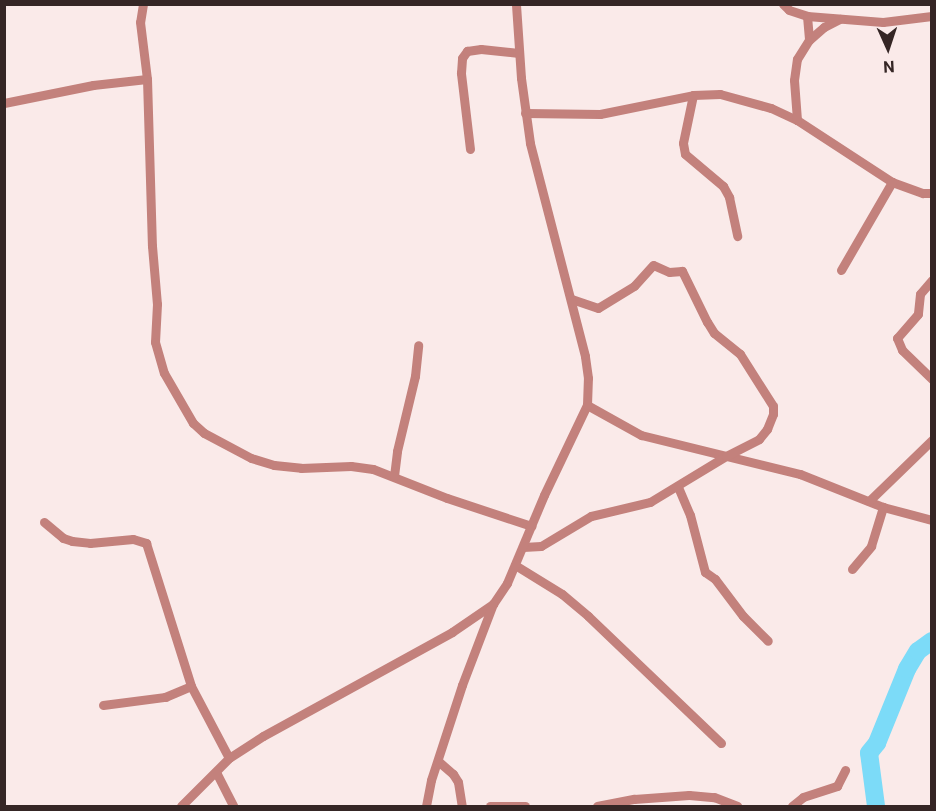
<!DOCTYPE html>
<html>
<head>
<meta charset="utf-8">
<style>
  body { margin:0 }
  #map { position:relative; width:936px; height:811px; overflow:hidden; background:#faeae9; font-family:Roboto,sans-serif }
  div>[style] { position:absolute }
  [style*='--x'] { left:calc(var(--x)*1px); top:calc(var(--y)*1px); width:calc(var(--w)*1px); rotate:calc(var(--a)*1deg) }
  .river>* { height:18px; margin:-9px; padding:0 9px; transform-origin:9px; border-radius:9px; background:#7cdbf8 }
  .street>* { height:9px; margin:-4.5px; padding:0 4.5px; transform-origin:4.5px; border-radius:4.5px; background:#c3817c }
  span { translate:-50% -50%; white-space:nowrap; text-align:center; line-height:1.15; -webkit-text-stroke:4.5px #faeae9; paint-order:stroke }
  .frame { position:absolute; inset:0; border:6px solid #352625; pointer-events:none }
  .north { position:absolute; left:858px; top:18px; width:60px; height:60px; -webkit-text-stroke:4px #faeae9; paint-order:stroke; rotate:177deg; font-size:16px; font-weight:700; line-height:24px; text-align:center; color:#352625 }
  .north::after { content:''; display:block; margin:auto; width:21px; height:27px; background:#352625; clip-path:polygon(50% 0,100% 100%,50% 72%,0 100%) }
</style>
</head>
<body>
<div id="map">
  <div class="river">
    <i style="--x:876;--y:806;--w:53;--a:-97.5"></i>
    <i style="--x:869;--y:753;--w:13;--a:-51"></i>
    <i style="--x:877;--y:743;--w:80;--a:-67.9"></i>
    <i style="--x:907;--y:669;--w:21;--a:-59"></i>
    <i style="--x:918;--y:651;--w:17;--a:-36"></i>
  </div>
  <div class="street">
    <i style="--x:143;--y:4;--w:18;--a:99"></i>
    <i style="--x:140;--y:22;--w:57;--a:83"></i>
    <i style="--x:147;--y:79;--w:167;--a:88.3"></i>
    <i style="--x:152;--y:246;--w:58;--a:85.1"></i>
    <i style="--x:157;--y:304;--w:38;--a:93"></i>
    <i style="--x:155;--y:342;--w:32;--a:74"></i>
    <i style="--x:164;--y:373;--w:58;--a:59.9"></i>
    <i style="--x:193;--y:423;--w:15;--a:42"></i>
    <i style="--x:204;--y:433;--w:53;--a:28"></i>
    <i style="--x:251;--y:458;--w:24;--a:17"></i>
    <i style="--x:274;--y:465;--w:27;--a:6"></i>
    <i style="--x:301;--y:468;--w:50;--a:-2.3"></i>
    <i style="--x:351;--y:466;--w:22;--a:8"></i>
    <i style="--x:373;--y:469;--w:79;--a:21.4"></i>
    <i style="--x:447;--y:498;--w:89;--a:18.4"></i>
    <i style="--x:783;--y:4;--w:8;--a:45"></i>
    <i style="--x:789;--y:10;--w:19;--a:18"></i>
    <i style="--x:807;--y:16;--w:76;--a:4.5"></i>
    <i style="--x:883;--y:22;--w:49;--a:-7"></i>
    <i style="--x:807;--y:16;--w:24;--a:85"></i>
    <i style="--x:693;--y:95;--w:49;--a:101.8"></i>
    <i style="--x:683;--y:143;--w:11;--a:80"></i>
    <i style="--x:685;--y:154;--w:50;--a:40.1"></i>
    <i style="--x:723;--y:186;--w:13;--a:61"></i>
    <i style="--x:729;--y:197;--w:40;--a:78"></i>
    <i style="--x:4;--y:103;--w:91;--a:-11.4"></i>
    <i style="--x:93;--y:85;--w:54;--a:-6.3"></i>
    <i style="--x:525;--y:113;--w:75;--a:0.8"></i>
    <i style="--x:600;--y:114;--w:95;--a:-11.5"></i>
    <i style="--x:693;--y:95;--w:27;--a:-2"></i>
    <i style="--x:720;--y:94;--w:53;--a:15.4"></i>
    <i style="--x:771;--y:108;--w:29;--a:25"></i>
    <i style="--x:797;--y:120;--w:113;--a:33.1"></i>
    <i style="--x:892;--y:182;--w:33;--a:20"></i>
    <i style="--x:923;--y:193;--w:9;--a:0"></i>
    <i style="--x:797;--y:120;--w:40;--a:-94.3"></i>
    <i style="--x:794;--y:80;--w:21;--a:-82"></i>
    <i style="--x:797;--y:59;--w:22;--a:-58"></i>
    <i style="--x:809;--y:40;--w:20;--a:-41"></i>
    <i style="--x:824;--y:27;--w:18;--a:-27"></i>
    <i style="--x:470;--y:149;--w:77;--a:-96.8"></i>
    <i style="--x:461;--y:73;--w:15;--a:-86"></i>
    <i style="--x:462;--y:58;--w:9;--a:-54"></i>
    <i style="--x:467;--y:51;--w:14;--a:-8"></i>
    <i style="--x:481;--y:49;--w:38;--a:6"></i>
    <i style="--x:841;--y:270;--w:102;--a:-59.9"></i>
    <i style="--x:932;--y:280;--w:18;--a:131"></i>
    <i style="--x:920;--y:294;--w:20;--a:96"></i>
    <i style="--x:918;--y:314;--w:32;--a:131"></i>
    <i style="--x:897;--y:338;--w:13;--a:67"></i>
    <i style="--x:902;--y:350;--w:42;--a:44"></i>
    <i style="--x:587;--y:405;--w:62;--a:29.1"></i>
    <i style="--x:641;--y:435;--w:164;--a:13.8"></i>
    <i style="--x:800;--y:474;--w:89;--a:21.7"></i>
    <i style="--x:883;--y:507;--w:51;--a:14.9"></i>
    <i style="--x:394;--y:476;--w:25;--a:-83"></i>
    <i style="--x:397;--y:451;--w:77;--a:-76.5"></i>
    <i style="--x:415;--y:376;--w:31;--a:-84"></i>
    <i style="--x:678;--y:487;--w:30;--a:67"></i>
    <i style="--x:690;--y:515;--w:59;--a:75.3"></i>
    <i style="--x:705;--y:572;--w:12;--a:35"></i>
    <i style="--x:715;--y:579;--w:46;--a:52.9"></i>
    <i style="--x:743;--y:616;--w:35;--a:45"></i>
    <i style="--x:869;--y:501;--w:88;--a:-44.1"></i>
    <i style="--x:44;--y:522;--w:25;--a:40"></i>
    <i style="--x:63;--y:538;--w:9;--a:18"></i>
    <i style="--x:72;--y:541;--w:18;--a:6"></i>
    <i style="--x:90;--y:543;--w:43;--a:-5.3"></i>
    <i style="--x:133;--y:539;--w:14;--a:17"></i>
    <i style="--x:146;--y:543;--w:150;--a:72.5"></i>
    <i style="--x:191;--y:686;--w:81;--a:62.2"></i>
    <i style="--x:523;--y:547;--w:18;--a:-3"></i>
    <i style="--x:541;--y:546;--w:58;--a:-31"></i>
    <i style="--x:591;--y:516;--w:61;--a:-13.3"></i>
    <i style="--x:650;--y:502;--w:89;--a:-31.2"></i>
    <i style="--x:726;--y:456;--w:37;--a:-27"></i>
    <i style="--x:759;--y:439;--w:13;--a:-51"></i>
    <i style="--x:767;--y:429;--w:16;--a:-68"></i>
    <i style="--x:773;--y:414;--w:8;--a:-90"></i>
    <i style="--x:773;--y:406;--w:62;--a:-122.4"></i>
    <i style="--x:740;--y:354;--w:33;--a:-141"></i>
    <i style="--x:714;--y:333;--w:13;--a:-122"></i>
    <i style="--x:707;--y:322;--w:57;--a:-116.1"></i>
    <i style="--x:682;--y:271;--w:13;--a:176"></i>
    <i style="--x:669;--y:272;--w:17;--a:-156"></i>
    <i style="--x:653;--y:265;--w:28;--a:132"></i>
    <i style="--x:634;--y:286;--w:42;--a:148.6"></i>
    <i style="--x:598;--y:308;--w:28;--a:-161"></i>
    <i style="--x:515;--y:565;--w:55;--a:31.7"></i>
    <i style="--x:562;--y:594;--w:34;--a:40"></i>
    <i style="--x:588;--y:616;--w:184;--a:43.7"></i>
    <i style="--x:852;--y:569;--w:30;--a:-50"></i>
    <i style="--x:871;--y:546;--w:41;--a:-72.9"></i>
    <i style="--x:103;--y:705;--w:63;--a:-7.4"></i>
    <i style="--x:165;--y:697;--w:28;--a:-23"></i>
    <i style="--x:438;--y:761;--w:20;--a:41"></i>
    <i style="--x:453;--y:774;--w:9;--a:58"></i>
    <i style="--x:458;--y:782;--w:24;--a:81"></i>
    <i style="--x:216;--y:772;--w:38;--a:63"></i>
    <i style="--x:181;--y:806;--w:68;--a:-45"></i>
    <i style="--x:229;--y:758;--w:40;--a:-32.9"></i>
    <i style="--x:263;--y:736;--w:216;--a:-28.8"></i>
    <i style="--x:452;--y:632;--w:50;--a:-34.3"></i>
    <i style="--x:493;--y:604;--w:25;--a:-56"></i>
    <i style="--x:507;--y:583;--w:95;--a:-67.2"></i>
    <i style="--x:544;--y:495;--w:100;--a:-64.5"></i>
    <i style="--x:587;--y:405;--w:27;--a:-88"></i>
    <i style="--x:588;--y:378;--w:22;--a:-98"></i>
    <i style="--x:585;--y:356;--w:220;--a:-104.5"></i>
    <i style="--x:530;--y:143;--w:66;--a:-97.9"></i>
    <i style="--x:521;--y:78;--w:74;--a:-93.9"></i>
    <i style="--x:426;--y:806;--w:26;--a:-79"></i>
    <i style="--x:431;--y:780;--w:100;--a:-71.9"></i>
    <i style="--x:462;--y:685;--w:87;--a:-69.1"></i>
    <i style="--x:490;--y:806;--w:35;--a:0"></i>
    <i style="--x:597;--y:806;--w:38;--a:-11"></i>
    <i style="--x:634;--y:799;--w:55;--a:-4.2"></i>
    <i style="--x:689;--y:795;--w:25;--a:5"></i>
    <i style="--x:714;--y:797;--w:25;--a:21"></i>
    <i style="--x:792;--y:806;--w:14;--a:-39"></i>
    <i style="--x:803;--y:797;--w:36;--a:-18"></i>
    <i style="--x:837;--y:786;--w:18;--a:-63"></i>
  </div>
  <div class="frame"></div>
  <div class="north">N</div>
</div>
</body>
</html>
